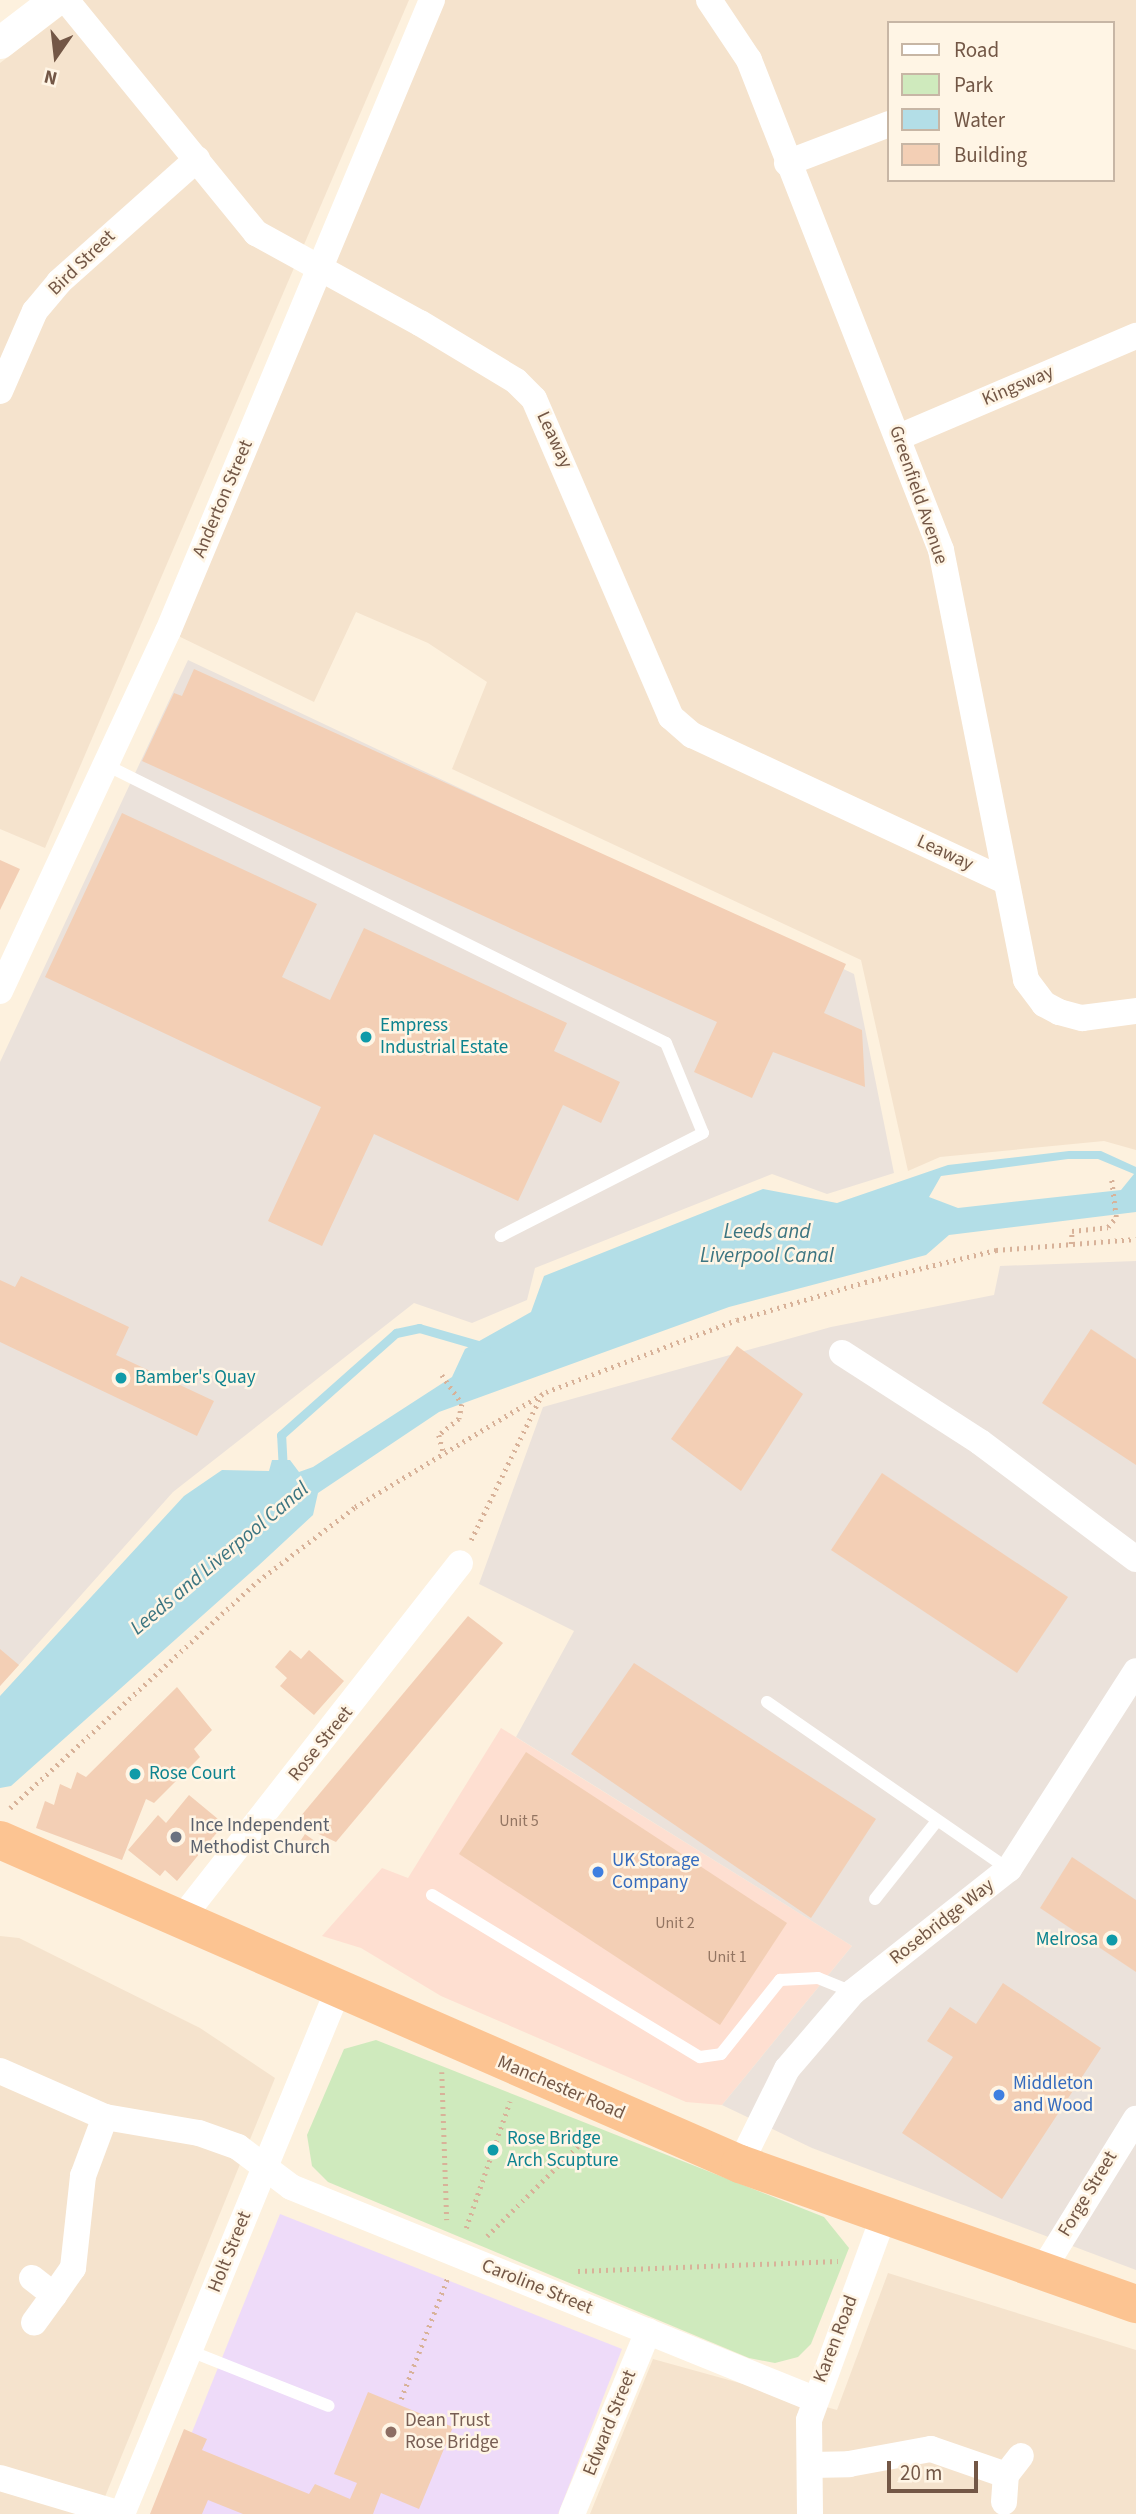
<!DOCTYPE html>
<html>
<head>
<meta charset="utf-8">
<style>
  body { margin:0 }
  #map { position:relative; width:1136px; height:2514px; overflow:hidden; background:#fdf1de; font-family:"Source Sans 3",sans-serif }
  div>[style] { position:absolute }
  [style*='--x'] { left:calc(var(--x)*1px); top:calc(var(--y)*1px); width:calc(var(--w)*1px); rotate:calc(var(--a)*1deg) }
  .residential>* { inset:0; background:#f5e3cd }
  .commercial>* { inset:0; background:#fedfd1 }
  .industrial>* { inset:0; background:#ebe2db }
  .education>* { inset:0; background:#eedbf9 }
  .green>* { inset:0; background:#cfeabd }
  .water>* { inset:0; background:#b3dee7 }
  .stream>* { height:9px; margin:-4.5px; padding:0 4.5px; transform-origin:4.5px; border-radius:4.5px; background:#b3dee7 }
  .building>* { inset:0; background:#f3cfb5 }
  .path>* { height:4.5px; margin-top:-2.25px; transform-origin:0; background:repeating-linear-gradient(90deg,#d8b299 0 2px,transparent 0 7px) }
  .service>* { height:12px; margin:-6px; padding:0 6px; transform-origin:6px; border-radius:6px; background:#fff }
  .minor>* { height:26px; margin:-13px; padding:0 13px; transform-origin:13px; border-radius:13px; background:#fff }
  .tertiary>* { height:32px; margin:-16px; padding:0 16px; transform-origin:16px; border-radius:16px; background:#fff }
  .trunk>* { height:38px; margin:-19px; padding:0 19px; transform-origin:19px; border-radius:19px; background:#fcc492 }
  .dots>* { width:19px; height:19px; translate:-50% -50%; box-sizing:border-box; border:4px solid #fff5e5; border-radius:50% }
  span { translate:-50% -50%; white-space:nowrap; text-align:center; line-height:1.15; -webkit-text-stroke:5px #fff5e5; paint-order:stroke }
  .number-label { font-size:16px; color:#937562 }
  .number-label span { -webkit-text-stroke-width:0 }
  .street-label { font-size:19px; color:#735746 }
  .culture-label { font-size:19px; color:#0d838f }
  .left { translate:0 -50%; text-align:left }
  .right { translate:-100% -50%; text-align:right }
  .worship-label { font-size:19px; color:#5b616d }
  .shop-label { font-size:19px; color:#366cbe }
  .education-label { font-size:19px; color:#785e54 }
  .water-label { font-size:21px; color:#3c7581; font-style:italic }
  .legend { position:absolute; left:887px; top:21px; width:228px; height:161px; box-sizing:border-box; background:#fff5e5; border:2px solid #c7b6a5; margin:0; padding:9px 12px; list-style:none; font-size:21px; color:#735746 }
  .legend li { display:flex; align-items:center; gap:14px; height:35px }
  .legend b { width:35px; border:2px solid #c7b6a5 }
  .north { position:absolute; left:21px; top:21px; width:70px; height:70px; -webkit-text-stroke:5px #fff5e5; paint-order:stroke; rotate:194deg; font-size:19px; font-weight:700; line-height:28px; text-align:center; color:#735746 }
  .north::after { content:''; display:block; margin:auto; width:24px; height:32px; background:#735746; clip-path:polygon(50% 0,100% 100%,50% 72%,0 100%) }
  .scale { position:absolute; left:887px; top:2461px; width:91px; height:32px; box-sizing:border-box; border:4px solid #735746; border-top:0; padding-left:9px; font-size:21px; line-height:24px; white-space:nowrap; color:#735746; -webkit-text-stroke:5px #fff5e5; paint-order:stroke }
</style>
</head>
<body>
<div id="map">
  <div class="residential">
    <i style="clip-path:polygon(83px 0,409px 0,45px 848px,0 829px,0 63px)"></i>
    <i style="clip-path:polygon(evenodd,432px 0,1136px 0,1136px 1150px,1104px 1141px,940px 1157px,908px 1171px,861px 960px,452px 769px,487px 682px,428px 643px,356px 612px,314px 702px,168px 631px,432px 0,889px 23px,1113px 23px,1113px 180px,889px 180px,889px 23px)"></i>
    <i style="clip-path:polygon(0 1936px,19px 1938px,200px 2028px,275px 2078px,98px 2514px,0 2514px)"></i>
    <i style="clip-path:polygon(888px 2273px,1136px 2350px,1136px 2514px,590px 2514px,653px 2359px,837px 2410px)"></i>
  </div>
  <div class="commercial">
    <i style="clip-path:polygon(501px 1728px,852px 1946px,722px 2105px,686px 2102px,441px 1996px,361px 1948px,322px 1936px,382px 1868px,408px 1878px)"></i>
  </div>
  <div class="industrial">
    <i style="clip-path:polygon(188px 660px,854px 974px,894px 1173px,827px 1194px,772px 1174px,535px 1268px,527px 1300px,472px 1323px,414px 1303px,173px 1492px,0 1686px,0 1062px)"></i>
    <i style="clip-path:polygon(1136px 1261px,1136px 2270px,812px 2148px,722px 2105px,852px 1946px,516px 1737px,574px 1631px,479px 1584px,543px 1407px,831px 1327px,994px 1295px,1000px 1266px)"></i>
  </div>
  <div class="education">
    <i style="clip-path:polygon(280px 2214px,622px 2349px,558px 2514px,159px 2514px)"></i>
  </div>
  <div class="green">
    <i style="clip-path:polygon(376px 2040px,824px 2217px,849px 2248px,811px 2344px,798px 2357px,775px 2363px,749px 2358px,328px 2182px,312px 2166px,307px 2135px,344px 2049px)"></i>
  </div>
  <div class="water">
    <i style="clip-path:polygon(evenodd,1069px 1151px,1101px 1151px,1136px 1167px,1136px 1212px,949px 1235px,926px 1255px,729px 1307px,439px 1412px,318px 1493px,313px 1515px,258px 1566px,11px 1786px,0 1788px,0 1696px,184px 1496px,222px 1470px,269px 1471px,272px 1460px,290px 1460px,299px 1472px,313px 1467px,452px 1377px,465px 1349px,531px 1312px,544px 1276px,763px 1189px,837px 1203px,948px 1165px,1069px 1151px,1068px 1159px,1098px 1159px,1134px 1174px,1121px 1190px,958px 1208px,929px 1197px,941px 1176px,1068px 1159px)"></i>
  </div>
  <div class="stream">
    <i style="--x:283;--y:1471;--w:36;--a:-93"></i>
    <i style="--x:281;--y:1435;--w:154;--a:-41.6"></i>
    <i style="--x:396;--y:1333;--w:24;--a:-12"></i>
    <i style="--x:419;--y:1328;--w:69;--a:16.1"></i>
  </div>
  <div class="building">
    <i style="clip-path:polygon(194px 669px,846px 964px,824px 1013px,862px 1030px,865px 1087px,773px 1052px,752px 1098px,694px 1072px,717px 1022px,142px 761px,174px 693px,182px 696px)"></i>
    <i style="clip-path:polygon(122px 813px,317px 904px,282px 977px,330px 1000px,364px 928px,567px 1023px,554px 1051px,620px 1082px,601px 1123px,563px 1105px,518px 1201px,374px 1134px,322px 1246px,268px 1221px,321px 1107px,45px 977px)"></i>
    <i style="clip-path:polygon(0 860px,20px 869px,0 910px)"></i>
    <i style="clip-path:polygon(21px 1276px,129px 1327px,116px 1355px,214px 1401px,197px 1436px,0 1342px,0 1280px,15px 1287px)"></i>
    <i style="clip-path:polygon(1091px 1329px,1136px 1359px,1136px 1465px,1042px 1403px)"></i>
    <i style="clip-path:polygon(737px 1346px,803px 1394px,741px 1491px,671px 1439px)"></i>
    <i style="clip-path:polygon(882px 1473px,1068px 1597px,1017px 1673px,831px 1550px)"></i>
    <i style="clip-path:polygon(468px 1616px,503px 1643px,336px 1842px,295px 1823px)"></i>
    <i style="clip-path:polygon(0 1649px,19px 1665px,0 1686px)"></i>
    <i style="clip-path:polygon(290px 1650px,301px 1659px,309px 1650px,344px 1681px,314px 1715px,280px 1686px,287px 1678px,275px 1667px)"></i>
    <i style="clip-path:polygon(634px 1663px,876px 1819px,811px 1918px,571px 1754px)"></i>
    <i style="clip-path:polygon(177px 1687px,212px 1730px,194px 1749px,200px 1757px,154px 1803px,146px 1799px,122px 1860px,36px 1828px,45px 1801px,54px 1805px,60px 1784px,71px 1789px,77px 1772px,86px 1777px)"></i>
    <i style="clip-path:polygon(526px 1752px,787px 1923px,720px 2025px,459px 1854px)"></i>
    <i style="clip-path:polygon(189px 1795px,224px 1824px,177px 1881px,165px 1870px,160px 1876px,128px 1850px,158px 1815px,166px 1823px)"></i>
    <i style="clip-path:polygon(305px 1834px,323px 1847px,317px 1856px,299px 1843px)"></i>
    <i style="clip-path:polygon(1072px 1857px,1136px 1900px,1136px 1972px,1040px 1908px)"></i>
    <i style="clip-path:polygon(1003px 1983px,1101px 2048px,1002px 2199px,902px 2133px,953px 2057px,927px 2041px,950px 2007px,976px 2024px)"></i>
    <i style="clip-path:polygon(368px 2392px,453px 2427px,419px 2509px,381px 2493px,373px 2514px,243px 2514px,208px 2500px,202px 2514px,150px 2514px,184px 2429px,207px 2439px,202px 2450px,309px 2494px,315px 2484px,350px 2499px,357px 2483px,334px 2474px)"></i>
  </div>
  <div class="path">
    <i style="--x:1071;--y:1244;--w:13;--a:-86"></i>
    <i style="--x:1072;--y:1231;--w:36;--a:-6"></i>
    <i style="--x:1108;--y:1227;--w:13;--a:-51"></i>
    <i style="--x:1116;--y:1217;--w:38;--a:-97"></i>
    <i style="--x:442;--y:1375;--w:35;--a:55"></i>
    <i style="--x:462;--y:1404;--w:15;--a:101"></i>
    <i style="--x:459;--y:1419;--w:26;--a:141"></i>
    <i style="--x:439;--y:1435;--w:16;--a:76"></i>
    <i style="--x:471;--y:1540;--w:162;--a:-64.1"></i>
    <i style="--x:10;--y:1808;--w:336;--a:-42.5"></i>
    <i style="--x:258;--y:1581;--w:122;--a:-37.3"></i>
    <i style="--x:355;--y:1507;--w:223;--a:-31.1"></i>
    <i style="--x:546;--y:1392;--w:204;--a:-20.7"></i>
    <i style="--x:737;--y:1320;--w:134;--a:-16.5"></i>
    <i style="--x:865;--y:1282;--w:135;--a:-13.7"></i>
    <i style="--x:996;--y:1250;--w:140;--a:-4.5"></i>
    <i style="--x:442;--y:2072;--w:148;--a:88.1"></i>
    <i style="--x:466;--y:2228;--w:134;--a:-70.9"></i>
    <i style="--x:487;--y:2236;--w:145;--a:-44.7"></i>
    <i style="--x:578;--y:2271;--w:260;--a:-2.2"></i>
    <i style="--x:401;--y:2399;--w:129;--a:-69"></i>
  </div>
  <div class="service">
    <i style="--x:106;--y:765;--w:625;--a:26.4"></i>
    <i style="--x:666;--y:1043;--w:97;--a:67.7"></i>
    <i style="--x:703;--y:1133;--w:227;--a:153"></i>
    <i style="--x:767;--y:1702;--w:293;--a:34.7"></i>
    <i style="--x:432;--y:1895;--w:313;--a:31.2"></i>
    <i style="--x:700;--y:2057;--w:21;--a:-8"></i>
    <i style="--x:721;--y:2054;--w:95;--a:-51.4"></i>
    <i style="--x:780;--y:1980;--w:38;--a:-3"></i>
    <i style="--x:818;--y:1978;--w:38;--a:22"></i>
    <i style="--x:875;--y:1899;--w:98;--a:-51.6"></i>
    <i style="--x:190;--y:2351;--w:149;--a:21.6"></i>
  </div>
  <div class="minor">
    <i style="--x:66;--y:0;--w:301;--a:50.8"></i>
    <i style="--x:256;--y:233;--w:187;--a:28.8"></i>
    <i style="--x:420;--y:323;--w:112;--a:31.1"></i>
    <i style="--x:516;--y:381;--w:25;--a:45"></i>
    <i style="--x:534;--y:399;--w:346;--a:66.7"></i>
    <i style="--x:671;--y:717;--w:28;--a:41"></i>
    <i style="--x:692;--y:735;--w:341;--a:25"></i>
    <i style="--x:709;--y:0;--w:72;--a:56.3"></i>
    <i style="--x:749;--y:60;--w:526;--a:68.6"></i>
    <i style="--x:941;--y:550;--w:438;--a:78.8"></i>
    <i style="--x:1026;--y:980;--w:30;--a:53"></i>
    <i style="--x:1044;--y:1004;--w:17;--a:28"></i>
    <i style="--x:1059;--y:1012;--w:24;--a:15"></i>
    <i style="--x:1082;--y:1018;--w:54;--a:-7.4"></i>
    <i style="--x:787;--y:163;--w:109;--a:-20.9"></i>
    <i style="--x:0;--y:391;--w:87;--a:-66.4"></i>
    <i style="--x:35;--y:311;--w:38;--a:-50"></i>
    <i style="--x:59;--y:282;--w:185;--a:-41.7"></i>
    <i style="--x:899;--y:437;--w:258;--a:-23.1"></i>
    <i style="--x:0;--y:991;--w:397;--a:-65"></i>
    <i style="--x:168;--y:631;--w:684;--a:-67.3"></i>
    <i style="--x:842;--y:1353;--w:164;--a:32.8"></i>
    <i style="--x:980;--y:1442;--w:195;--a:36.9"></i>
    <i style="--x:178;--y:1923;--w:457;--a:-51.9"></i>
    <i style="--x:0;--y:2071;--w:115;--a:23.7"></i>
    <i style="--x:105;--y:2117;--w:95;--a:9.7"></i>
    <i style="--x:199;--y:2133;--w:41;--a:19.7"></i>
    <i style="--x:238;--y:2147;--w:66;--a:37"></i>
    <i style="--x:291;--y:2187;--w:564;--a:22.07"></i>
    <i style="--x:740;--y:2164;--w:106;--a:-63.7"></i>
    <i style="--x:787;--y:2069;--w:101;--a:-49.4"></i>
    <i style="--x:853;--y:1992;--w:199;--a:-38.3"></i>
    <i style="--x:1009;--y:1869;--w:235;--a:-57.3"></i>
    <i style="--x:1042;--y:2271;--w:179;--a:-58.3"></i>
    <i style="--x:32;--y:2278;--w:28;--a:38"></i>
    <i style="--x:54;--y:2295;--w:34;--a:126"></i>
    <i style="--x:54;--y:2295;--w:33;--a:-55"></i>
    <i style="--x:73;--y:2268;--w:93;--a:-83.8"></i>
    <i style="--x:83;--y:2176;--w:63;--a:-69.6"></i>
    <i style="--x:810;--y:2465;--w:39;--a:-1"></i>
    <i style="--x:849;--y:2464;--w:83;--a:-10.4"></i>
    <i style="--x:931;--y:2449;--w:79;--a:19.1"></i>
    <i style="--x:0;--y:2478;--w:126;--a:16.6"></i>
    <i style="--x:1004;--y:2502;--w:27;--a:-86"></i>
    <i style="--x:1006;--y:2475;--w:24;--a:-52"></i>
    <i style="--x:122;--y:2514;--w:567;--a:-67.6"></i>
    <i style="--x:572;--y:2514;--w:198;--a:-67.4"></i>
    <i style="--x:810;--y:2514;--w:94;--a:-90.6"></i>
    <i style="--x:809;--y:2420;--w:215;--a:-69.9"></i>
  </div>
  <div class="tertiary">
    <i style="--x:0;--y:43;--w:71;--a:-37.5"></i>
  </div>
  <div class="trunk">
    <i style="--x:0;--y:1840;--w:808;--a:23.65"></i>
    <i style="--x:740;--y:2164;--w:420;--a:19.5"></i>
  </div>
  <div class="dots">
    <i style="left:366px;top:1037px;background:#0f9aa8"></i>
    <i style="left:121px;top:1378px;background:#0f9aa8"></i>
    <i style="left:135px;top:1774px;background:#0f9aa8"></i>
    <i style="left:176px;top:1837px;background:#6b7280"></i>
    <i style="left:598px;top:1872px;background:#3f7fe0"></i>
    <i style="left:1112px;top:1940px;background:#0f9aa8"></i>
    <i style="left:999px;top:2095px;background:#3f7fe0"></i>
    <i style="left:493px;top:2150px;background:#0f9aa8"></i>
    <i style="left:391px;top:2432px;background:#8d6e63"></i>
  </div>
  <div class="number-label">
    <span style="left:519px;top:1821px">Unit 5</span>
    <span style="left:675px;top:1923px">Unit 2</span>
    <span style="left:727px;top:1957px">Unit 1</span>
  </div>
  <div class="street-label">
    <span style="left:82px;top:263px;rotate:-44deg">Bird Street</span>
    <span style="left:1018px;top:386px;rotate:-23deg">Kingsway</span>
    <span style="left:554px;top:440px;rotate:65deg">Leaway</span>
    <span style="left:918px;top:495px;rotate:71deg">Greenfield Avenue</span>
    <span style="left:223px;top:499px;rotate:-67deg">Anderton Street</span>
    <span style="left:945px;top:853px;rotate:25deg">Leaway</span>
    <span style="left:321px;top:1744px;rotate:-51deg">Rose Street</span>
    <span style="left:942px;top:1922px;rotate:-38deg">Rosebridge Way</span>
    <span style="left:561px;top:2088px;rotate:23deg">Manchester Road</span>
    <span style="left:1088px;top:2194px;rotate:-59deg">Forge Street</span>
    <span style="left:230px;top:2252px;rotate:-68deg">Holt Street</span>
    <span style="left:537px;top:2287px;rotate:22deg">Caroline Street</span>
    <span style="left:836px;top:2339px;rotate:-69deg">Karen Road</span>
    <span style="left:610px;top:2423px;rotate:-68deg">Edward Street</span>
  </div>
  <div class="culture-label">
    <span class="left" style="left:380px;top:1037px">Empress<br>Industrial Estate</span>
    <span class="left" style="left:135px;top:1378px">Bamber's Quay</span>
    <span class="left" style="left:149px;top:1774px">Rose Court</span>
    <span class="right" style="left:1098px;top:1940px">Melrosa</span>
    <span class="left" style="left:507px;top:2150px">Rose Bridge<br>Arch Scupture</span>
  </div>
  <div class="worship-label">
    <span class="left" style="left:190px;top:1837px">Ince Independent<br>Methodist Church</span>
  </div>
  <div class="shop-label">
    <span class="left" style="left:612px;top:1872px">UK Storage<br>Company</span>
    <span class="left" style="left:1013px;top:2095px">Middleton<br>and Wood</span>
  </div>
  <div class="education-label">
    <span class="left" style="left:405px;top:2432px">Dean Trust<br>Rose Bridge</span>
  </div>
  <div class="water-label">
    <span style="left:767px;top:1243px">Leeds and<br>Liverpool Canal</span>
    <span style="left:219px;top:1558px;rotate:-40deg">Leeds and Liverpool Canal</span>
  </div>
  <ul class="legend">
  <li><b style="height:9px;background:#fff"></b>Road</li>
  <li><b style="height:19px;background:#cfeabd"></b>Park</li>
  <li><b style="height:19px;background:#b3dee7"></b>Water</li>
  <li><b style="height:19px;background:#f3cfb5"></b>Building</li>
  </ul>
  <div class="north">N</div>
  <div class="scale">20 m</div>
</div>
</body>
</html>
